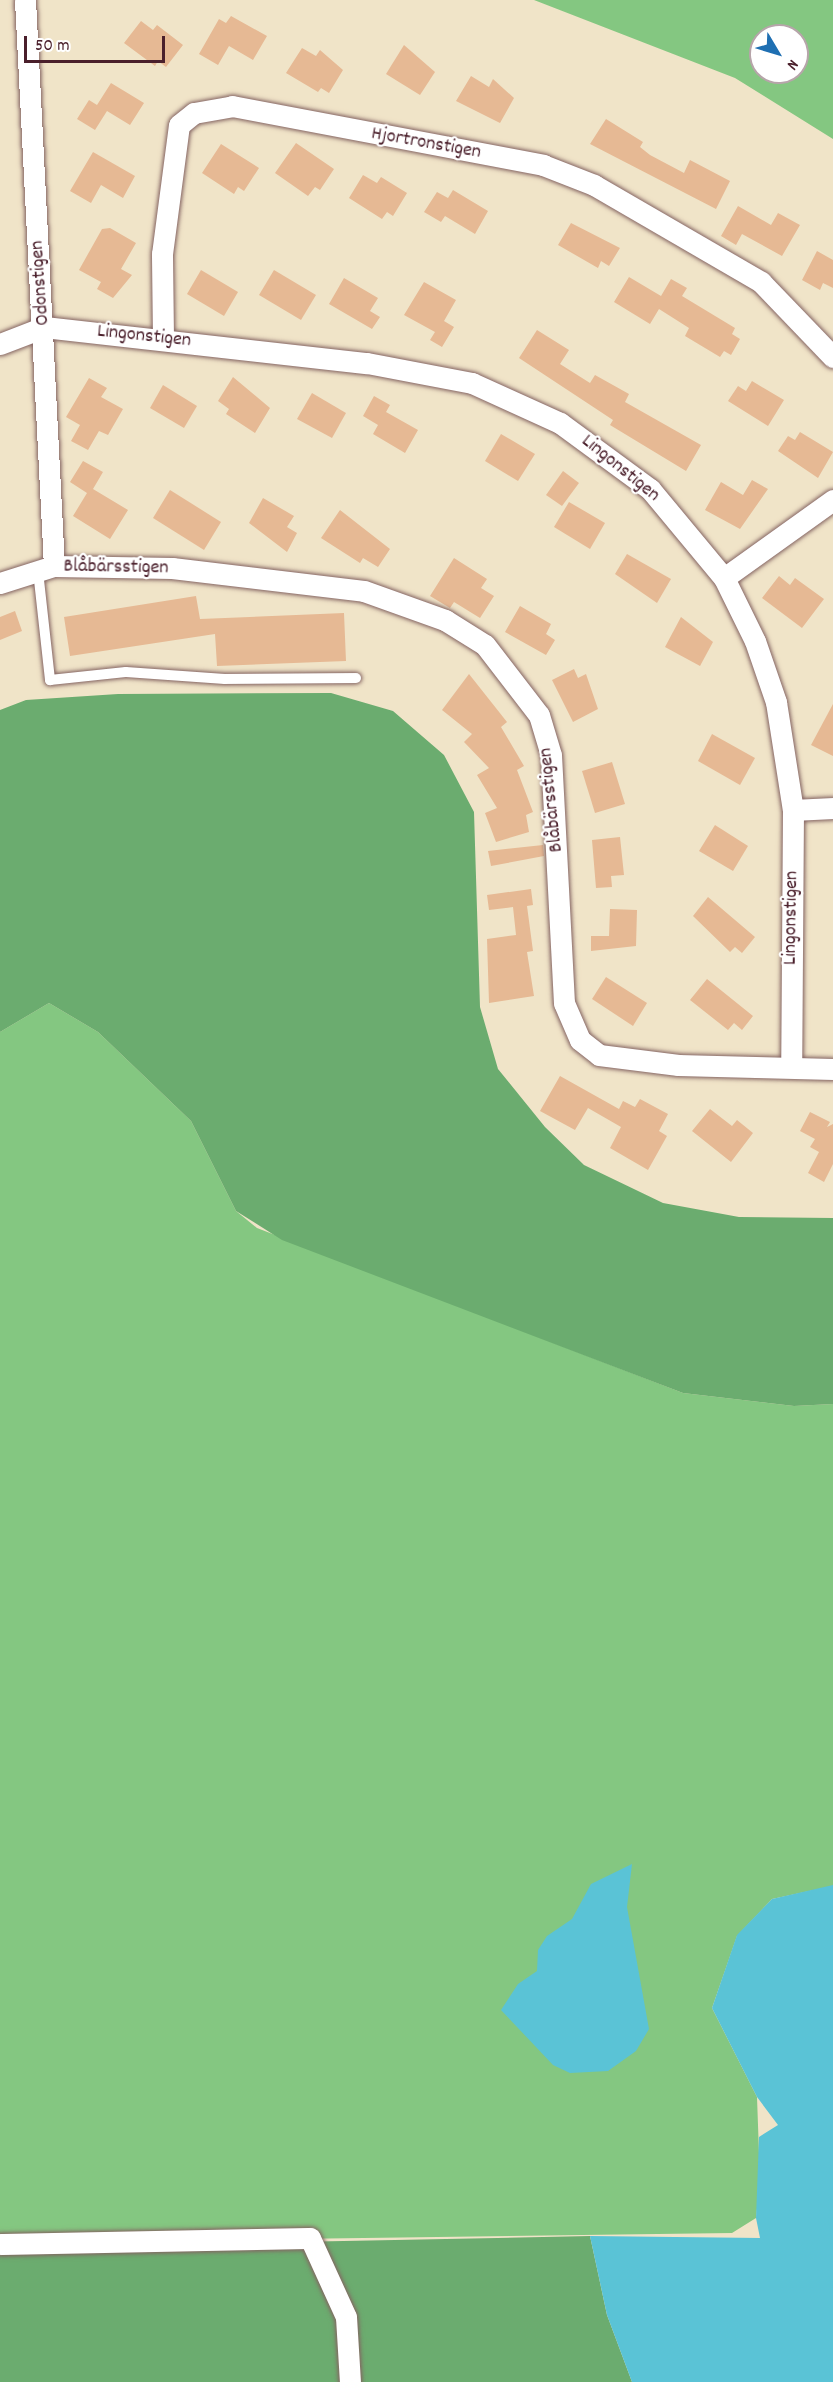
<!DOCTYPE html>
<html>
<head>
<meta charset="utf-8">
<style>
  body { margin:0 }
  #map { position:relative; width:833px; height:2382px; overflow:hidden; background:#f0e4c8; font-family:Dekko,sans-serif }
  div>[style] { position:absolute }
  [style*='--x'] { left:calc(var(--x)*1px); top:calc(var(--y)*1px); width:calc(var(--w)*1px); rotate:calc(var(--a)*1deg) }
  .green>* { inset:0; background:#84c781 }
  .forest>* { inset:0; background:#6bac6f }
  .water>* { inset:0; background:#5ac3d6 }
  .building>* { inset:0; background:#e6b994 }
  .roads { filter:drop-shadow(0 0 2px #846462) drop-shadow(0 0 2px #846462) }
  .service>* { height:10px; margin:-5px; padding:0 5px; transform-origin:5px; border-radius:5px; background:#fff }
  .minor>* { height:21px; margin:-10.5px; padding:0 10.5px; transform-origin:10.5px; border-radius:10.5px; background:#fff }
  span { translate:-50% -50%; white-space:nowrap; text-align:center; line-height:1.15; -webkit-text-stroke:4.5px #fff; paint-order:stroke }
  .street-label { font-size:20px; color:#4a1f2b }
  .north { position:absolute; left:749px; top:24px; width:60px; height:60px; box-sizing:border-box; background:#fff; border:2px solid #b7a5aa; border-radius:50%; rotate:128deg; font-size:16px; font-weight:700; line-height:24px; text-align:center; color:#4a1f2b }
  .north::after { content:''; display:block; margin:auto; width:21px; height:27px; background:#1f6fb2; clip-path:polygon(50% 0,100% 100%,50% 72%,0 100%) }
  .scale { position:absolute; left:24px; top:36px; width:141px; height:27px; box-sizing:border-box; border:3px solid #4a1f2b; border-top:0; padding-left:8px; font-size:18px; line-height:21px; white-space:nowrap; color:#4a1f2b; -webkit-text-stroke:4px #fff; paint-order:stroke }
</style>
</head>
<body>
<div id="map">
  <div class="green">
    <i style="clip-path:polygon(evenodd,534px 0,833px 0,833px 139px,735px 78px,534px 0,761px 36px,797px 36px,797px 72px,761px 72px,761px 36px)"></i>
    <i style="clip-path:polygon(49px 1003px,98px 1032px,191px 1121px,236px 1211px,257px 1228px,683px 1393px,794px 1406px,833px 1404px,833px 1886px,772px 1899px,737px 1936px,712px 2008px,757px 2097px,760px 2181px,756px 2218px,732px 2233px,0 2243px,0 1032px)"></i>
  </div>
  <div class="forest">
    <i style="clip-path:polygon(331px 693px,393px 711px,444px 755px,474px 812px,480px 1007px,498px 1069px,545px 1127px,584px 1165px,663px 1203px,739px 1217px,833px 1218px,833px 1404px,794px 1406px,683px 1393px,282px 1240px,236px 1211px,191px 1121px,98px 1032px,49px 1003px,0 1032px,0 710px,26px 700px,118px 694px)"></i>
    <i style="clip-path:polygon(590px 2236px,607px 2315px,632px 2382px,0 2382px,0 2248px)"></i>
  </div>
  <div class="water">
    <i style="clip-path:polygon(632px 1864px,627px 1907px,649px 2029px,636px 2051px,608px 2071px,570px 2073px,553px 2065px,501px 2010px,518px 1984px,537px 1971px,538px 1950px,547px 1936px,572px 1919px,591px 1884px)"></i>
    <i style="clip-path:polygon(833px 1885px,833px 2382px,632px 2382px,607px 2315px,590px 2236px,760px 2238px,756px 2218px,759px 2137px,778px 2125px,757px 2097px,712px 2008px,737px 1935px,772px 1899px)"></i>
  </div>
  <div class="building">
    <i style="clip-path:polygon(231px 16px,267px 36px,253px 60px,229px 46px,218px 65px,199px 54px,219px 19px,226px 23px)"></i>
    <i style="clip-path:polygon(141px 21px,153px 30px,157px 25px,183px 45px,166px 67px,158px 61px,155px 66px,124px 43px)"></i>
    <i style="clip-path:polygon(404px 45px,435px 72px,420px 95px,386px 74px)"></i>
    <i style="clip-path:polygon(302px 48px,316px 56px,320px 50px,343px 70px,329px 93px,321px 88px,318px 92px,286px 73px)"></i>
    <i style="clip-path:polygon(471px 76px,489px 87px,493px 79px,514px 98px,500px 123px,456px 101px)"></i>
    <i style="clip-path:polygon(111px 83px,144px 103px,130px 125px,107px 111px,95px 130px,77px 119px,89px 100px,97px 105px)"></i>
    <i style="clip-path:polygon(606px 119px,643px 142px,640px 147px,650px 155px,684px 173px,690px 160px,730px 181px,716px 209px,590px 144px)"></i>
    <i style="clip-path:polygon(296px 143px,334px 169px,320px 190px,315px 187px,308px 196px,275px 173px)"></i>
    <i style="clip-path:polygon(221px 144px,259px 168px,244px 191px,238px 187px,234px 194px,202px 173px)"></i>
    <i style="clip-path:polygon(93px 152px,135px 176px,123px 198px,101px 185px,91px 203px,70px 191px)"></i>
    <i style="clip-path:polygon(363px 175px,377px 183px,381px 177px,407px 193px,393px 216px,387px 212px,382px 219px,349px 198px)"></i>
    <i style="clip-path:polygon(453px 190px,488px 211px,475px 234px,445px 216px,441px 222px,424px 212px,437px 192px,448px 198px)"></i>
    <i style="clip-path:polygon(738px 206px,771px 225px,778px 213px,800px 225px,782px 256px,742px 234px,736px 245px,721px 236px)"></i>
    <i style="clip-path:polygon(571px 223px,620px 248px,609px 266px,601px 261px,598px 268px,558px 245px)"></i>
    <i style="clip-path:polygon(110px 228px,136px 243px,121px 269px,132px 275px,113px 298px,97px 289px,101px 282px,79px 270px,102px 229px)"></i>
    <i style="clip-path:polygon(817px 251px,833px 260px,833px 288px,823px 283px,820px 290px,802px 280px)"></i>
    <i style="clip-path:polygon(201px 270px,238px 292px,224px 316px,187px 294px)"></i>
    <i style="clip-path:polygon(274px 270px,316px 295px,301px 320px,259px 295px)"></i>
    <i style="clip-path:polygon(629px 277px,661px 296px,671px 279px,687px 288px,682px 296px,735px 328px,732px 334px,740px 339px,731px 355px,724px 351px,720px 357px,685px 336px,689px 328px,659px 309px,650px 324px,614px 302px)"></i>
    <i style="clip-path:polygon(344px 278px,378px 298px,370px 311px,380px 317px,372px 329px,329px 304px)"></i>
    <i style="clip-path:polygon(424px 282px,456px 300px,444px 321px,454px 327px,442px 347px,430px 340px,435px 332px,404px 315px)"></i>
    <i style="clip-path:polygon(537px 330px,569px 350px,560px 364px,590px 383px,595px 375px,629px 394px,625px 402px,701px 445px,686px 471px,610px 425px,613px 420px,519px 358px)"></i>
    <i style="clip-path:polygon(233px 377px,270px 408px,255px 433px,226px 414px,229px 409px,218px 401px)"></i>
    <i style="clip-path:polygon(89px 378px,107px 388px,101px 397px,123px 409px,108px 435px,99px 431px,88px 450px,71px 441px,80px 425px,66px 417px)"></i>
    <i style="clip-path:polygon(752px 381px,784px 400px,768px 426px,728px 401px,738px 386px,746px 391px)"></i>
    <i style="clip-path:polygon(163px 385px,197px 406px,184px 428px,150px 408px)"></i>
    <i style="clip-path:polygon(312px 393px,346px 413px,332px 438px,297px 419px)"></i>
    <i style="clip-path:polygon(374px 396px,390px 405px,386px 412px,418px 430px,405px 453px,373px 434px,378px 425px,363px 416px)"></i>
    <i style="clip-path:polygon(800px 432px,833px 452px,818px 478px,778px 451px,788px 436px,795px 440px)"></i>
    <i style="clip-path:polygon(501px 434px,535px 454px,518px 481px,485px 461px)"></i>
    <i style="clip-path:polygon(83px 461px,103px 472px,93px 489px,128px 510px,110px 539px,73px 516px,87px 493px,70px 482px)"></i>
    <i style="clip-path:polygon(563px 471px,579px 483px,562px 506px,546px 495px)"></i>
    <i style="clip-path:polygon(752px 480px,768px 489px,740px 529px,705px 510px,721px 482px,743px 495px)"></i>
    <i style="clip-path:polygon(170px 490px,221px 522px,204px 550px,153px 518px)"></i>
    <i style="clip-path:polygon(263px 498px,294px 516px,287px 527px,297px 533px,287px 552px,249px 523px)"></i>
    <i style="clip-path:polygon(569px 502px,605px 523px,590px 549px,554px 527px)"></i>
    <i style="clip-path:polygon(340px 510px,390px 549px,378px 567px,363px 558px,360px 563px,321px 538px)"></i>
    <i style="clip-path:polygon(627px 554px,671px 579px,657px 603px,615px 574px)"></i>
    <i style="clip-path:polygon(454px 558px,487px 579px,481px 588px,494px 596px,480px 618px,454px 602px,450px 608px,430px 596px)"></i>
    <i style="clip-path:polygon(779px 576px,790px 585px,795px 578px,824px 599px,802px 628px,762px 598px)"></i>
    <i style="clip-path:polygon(196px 596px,200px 619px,344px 613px,346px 661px,217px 666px,215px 634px,70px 656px,64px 617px)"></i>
    <i style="clip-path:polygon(520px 606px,551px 624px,546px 634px,555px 640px,546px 655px,505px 632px)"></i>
    <i style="clip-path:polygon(15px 611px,22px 631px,0 640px,0 617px)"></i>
    <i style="clip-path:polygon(681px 617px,713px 642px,700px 666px,665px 647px)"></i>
    <i style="clip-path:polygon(574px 669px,578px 678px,586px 674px,598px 709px,573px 722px,552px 680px)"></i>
    <i style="clip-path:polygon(469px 674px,507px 722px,501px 727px,524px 766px,517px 770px,533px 812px,526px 815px,529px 832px,496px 842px,485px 813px,497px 808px,477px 775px,489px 768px,464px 742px,472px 734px,442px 710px)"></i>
    <i style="clip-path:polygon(833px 704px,833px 756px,811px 745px)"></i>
    <i style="clip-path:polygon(712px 734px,755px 758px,740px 785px,698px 761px)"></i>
    <i style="clip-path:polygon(612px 762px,625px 804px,595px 813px,582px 771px)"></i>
    <i style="clip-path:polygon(715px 825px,748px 846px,733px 871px,699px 851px)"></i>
    <i style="clip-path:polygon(620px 837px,624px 875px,611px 876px,612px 887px,596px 888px,592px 840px)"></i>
    <i style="clip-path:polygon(543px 845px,544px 856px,491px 866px,488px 851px)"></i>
    <i style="clip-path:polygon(531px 889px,533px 905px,527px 906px,533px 951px,527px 952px,534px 996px,489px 1003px,487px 939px,516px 935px,513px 907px,489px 910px,487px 895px)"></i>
    <i style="clip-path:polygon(708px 897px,755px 937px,742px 953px,735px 947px,730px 952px,693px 916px)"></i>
    <i style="clip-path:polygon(610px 909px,637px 910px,636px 946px,591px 951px,591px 936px,609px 936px)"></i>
    <i style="clip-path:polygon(606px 977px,647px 1003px,633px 1026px,592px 999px)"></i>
    <i style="clip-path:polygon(707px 979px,753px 1016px,742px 1030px,734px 1023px,728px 1030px,690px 1000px)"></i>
    <i style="clip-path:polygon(560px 1076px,619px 1109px,623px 1101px,635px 1107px,640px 1099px,668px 1114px,659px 1131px,667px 1136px,648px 1170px,610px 1148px,621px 1127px,588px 1108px,575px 1130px,540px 1111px)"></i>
    <i style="clip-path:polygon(710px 1109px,732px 1126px,737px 1120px,753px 1133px,731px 1162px,692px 1131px)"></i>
    <i style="clip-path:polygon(810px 1112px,830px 1122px,827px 1127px,833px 1124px,833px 1164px,824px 1182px,808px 1173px,819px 1152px,810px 1147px,815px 1139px,800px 1131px)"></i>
  </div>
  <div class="roads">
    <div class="service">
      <i style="--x:38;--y:571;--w:110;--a:83.7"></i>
      <i style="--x:50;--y:680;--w:76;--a:-6"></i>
      <i style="--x:126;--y:672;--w:99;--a:4"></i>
      <i style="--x:225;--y:679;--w:131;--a:-0.4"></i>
    </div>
    <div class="minor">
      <i style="--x:25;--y:0;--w:567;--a:87.07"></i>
      <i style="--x:163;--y:338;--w:84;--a:-90.7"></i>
      <i style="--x:162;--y:254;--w:130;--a:-82.5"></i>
      <i style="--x:179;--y:125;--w:19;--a:-39"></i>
      <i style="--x:194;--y:113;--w:39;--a:-10"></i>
      <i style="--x:232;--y:106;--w:317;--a:10.7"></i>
      <i style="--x:543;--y:165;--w:55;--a:21.4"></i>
      <i style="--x:594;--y:185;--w:193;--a:30.1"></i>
      <i style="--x:761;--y:282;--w:104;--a:46.2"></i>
      <i style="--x:0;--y:344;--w:47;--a:-21.1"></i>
      <i style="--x:44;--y:327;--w:325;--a:6.4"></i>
      <i style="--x:367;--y:363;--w:107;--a:10.8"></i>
      <i style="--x:472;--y:383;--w:97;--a:24.4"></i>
      <i style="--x:560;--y:423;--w:112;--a:36.3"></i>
      <i style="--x:650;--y:489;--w:116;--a:50.3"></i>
      <i style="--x:724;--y:578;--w:70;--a:63.8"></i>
      <i style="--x:755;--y:641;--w:65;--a:71"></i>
      <i style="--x:776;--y:702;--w:109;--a:81.1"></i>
      <i style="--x:793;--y:810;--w:256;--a:90.4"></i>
      <i style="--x:724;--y:578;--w:134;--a:-35.6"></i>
      <i style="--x:0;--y:583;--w:57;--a:-17.5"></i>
      <i style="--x:54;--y:566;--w:118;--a:1"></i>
      <i style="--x:172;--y:568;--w:193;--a:6.8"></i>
      <i style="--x:364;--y:591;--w:86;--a:19.7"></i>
      <i style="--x:445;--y:620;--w:47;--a:32"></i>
      <i style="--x:485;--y:645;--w:88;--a:52.4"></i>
      <i style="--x:539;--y:715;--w:42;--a:73.3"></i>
      <i style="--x:551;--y:755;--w:248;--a:87"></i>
      <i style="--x:564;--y:1003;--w:40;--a:66.6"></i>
      <i style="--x:580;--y:1040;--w:24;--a:38"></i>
      <i style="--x:599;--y:1055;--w:80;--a:7.2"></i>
      <i style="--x:678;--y:1065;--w:155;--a:1.5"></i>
      <i style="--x:793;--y:810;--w:40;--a:-2.9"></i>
      <i style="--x:0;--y:2244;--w:310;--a:-1.1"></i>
      <i style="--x:310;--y:2238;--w:87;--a:65.5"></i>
      <i style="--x:346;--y:2317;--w:65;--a:86.5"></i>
    </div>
  </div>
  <div class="street-label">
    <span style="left:426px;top:144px;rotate:10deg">Hjortronstigen</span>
    <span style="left:41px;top:283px;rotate:-94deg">Odonstigen</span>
    <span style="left:144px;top:337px;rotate:6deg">Lingonstigen</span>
    <span style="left:620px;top:469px;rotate:39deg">Lingonstigen</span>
    <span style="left:116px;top:568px;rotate:1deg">Blåbärsstigen</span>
    <span style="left:552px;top:800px;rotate:-96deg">Blåbärsstigen</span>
    <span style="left:792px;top:918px;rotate:-89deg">Lingonstigen</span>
  </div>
  <div class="north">N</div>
  <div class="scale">50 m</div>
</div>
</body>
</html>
